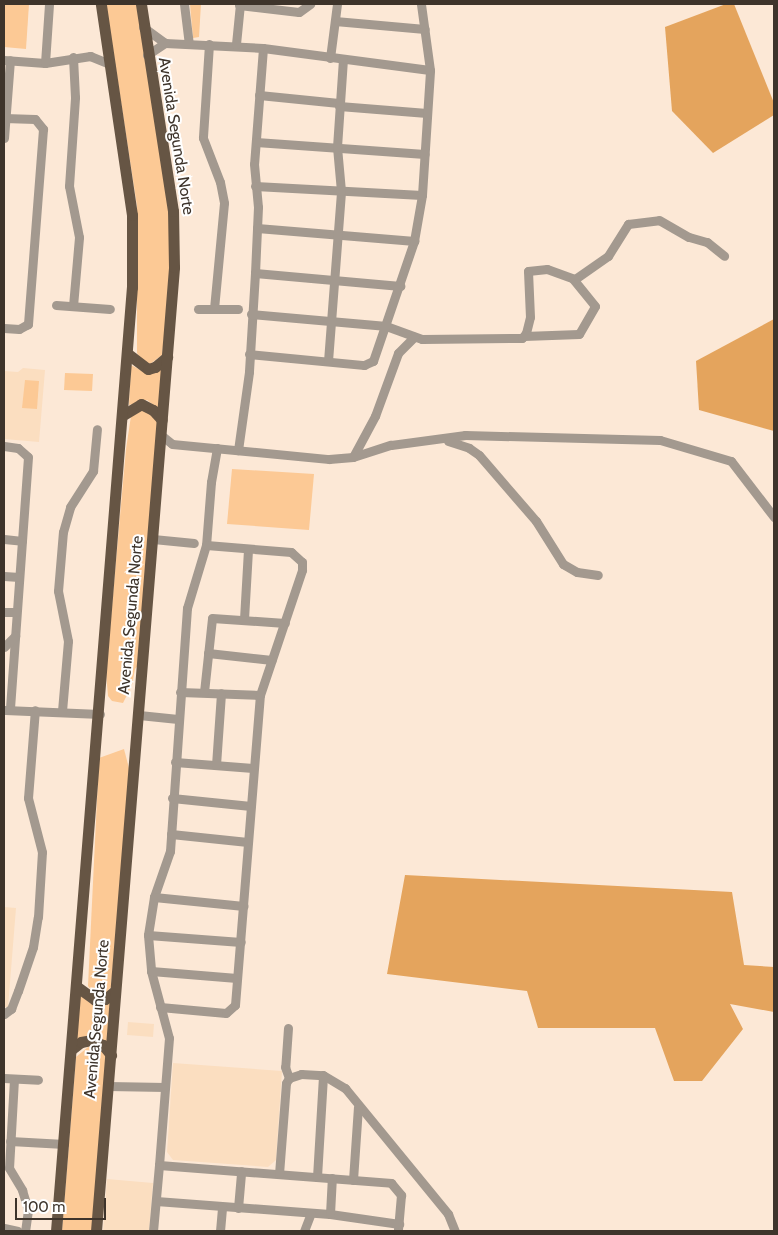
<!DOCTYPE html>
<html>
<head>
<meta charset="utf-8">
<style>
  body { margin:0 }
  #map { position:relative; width:778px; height:1235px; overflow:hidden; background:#fce8d6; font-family:Cabin,sans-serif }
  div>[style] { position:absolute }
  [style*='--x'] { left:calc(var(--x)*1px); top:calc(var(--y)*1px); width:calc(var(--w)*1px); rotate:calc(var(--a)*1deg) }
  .built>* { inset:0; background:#fbdec0 }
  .green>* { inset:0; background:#fcc995 }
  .forest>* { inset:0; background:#e4a45d }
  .minor>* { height:9px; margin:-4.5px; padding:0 4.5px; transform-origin:4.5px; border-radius:4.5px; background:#a3998f }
  .major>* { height:11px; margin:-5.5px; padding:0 5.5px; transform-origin:5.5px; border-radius:5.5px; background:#654 }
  span { translate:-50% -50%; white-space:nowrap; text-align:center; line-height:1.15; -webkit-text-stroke:4px #fff; paint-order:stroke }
  .street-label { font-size:16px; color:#3e342b }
  .frame { position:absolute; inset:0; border:5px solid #3e342b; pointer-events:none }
  .scale { position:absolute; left:15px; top:1198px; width:91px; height:22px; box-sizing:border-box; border:2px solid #3e342b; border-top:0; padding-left:6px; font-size:15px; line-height:18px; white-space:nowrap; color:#3e342b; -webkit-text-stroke:4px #fff; paint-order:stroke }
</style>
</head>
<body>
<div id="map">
  <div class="built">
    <i style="clip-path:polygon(23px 368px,45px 370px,39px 442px,4px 439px,4px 371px,18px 372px)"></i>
    <i style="clip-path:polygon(4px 907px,16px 908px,8px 1007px,4px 1007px)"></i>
    <i style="clip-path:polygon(128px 1022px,154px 1024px,153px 1037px,127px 1035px)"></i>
    <i style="clip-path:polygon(173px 1063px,282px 1071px,276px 1160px,268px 1167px,173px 1160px,167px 1152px)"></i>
    <i style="clip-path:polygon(107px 1179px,153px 1183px,149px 1231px,103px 1231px)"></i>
  </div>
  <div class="green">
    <i style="clip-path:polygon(4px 4px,29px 4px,26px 49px,4px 47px)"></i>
    <i style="clip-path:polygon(106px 4px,137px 4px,172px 211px,172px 268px,162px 355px,150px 364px,142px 360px,137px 353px,137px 206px)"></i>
    <i style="clip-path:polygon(190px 4px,201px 4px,199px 37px,193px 38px)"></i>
    <i style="clip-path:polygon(131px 365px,146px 373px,163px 366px,160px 410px,147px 400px,129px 405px)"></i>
    <i style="clip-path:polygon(65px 373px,93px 374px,92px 391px,64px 390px)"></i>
    <i style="clip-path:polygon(25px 380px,39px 381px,37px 409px,22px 408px)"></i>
    <i style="clip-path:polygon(146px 408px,160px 421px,141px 662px,135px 669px,132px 685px,123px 703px,112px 701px,108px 696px,106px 673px,126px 449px,131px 416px)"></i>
    <i style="clip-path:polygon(232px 469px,314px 474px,309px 530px,227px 524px)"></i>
    <i style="clip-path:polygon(124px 749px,130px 772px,111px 987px,105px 994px,95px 995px,88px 986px,99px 758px)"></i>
    <i style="clip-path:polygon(80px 994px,89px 1002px,104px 1006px,112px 1000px,109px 1045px,94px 1035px,76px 1041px)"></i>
    <i style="clip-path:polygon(88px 1047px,102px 1048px,108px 1059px,93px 1231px,62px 1231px,76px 1057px)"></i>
  </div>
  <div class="forest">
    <i style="clip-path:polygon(726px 4px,734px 4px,774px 103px,774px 115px,713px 153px,672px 111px,665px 27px)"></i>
    <i style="clip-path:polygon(774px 319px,774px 431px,699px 410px,696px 361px)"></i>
    <i style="clip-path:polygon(405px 875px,732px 892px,744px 965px,774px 967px,774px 1012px,730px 1004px,743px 1029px,702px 1081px,674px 1081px,655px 1028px,538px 1028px,527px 991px,387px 974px)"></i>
  </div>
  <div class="minor">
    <i style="--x:184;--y:4;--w:39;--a:83"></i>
    <i style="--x:239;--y:5;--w:60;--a:6.7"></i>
    <i style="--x:299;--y:12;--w:14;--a:-36"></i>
    <i style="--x:335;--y:21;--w:90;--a:5.1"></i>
    <i style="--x:143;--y:27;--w:27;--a:36"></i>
    <i style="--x:165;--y:43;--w:98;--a:2.9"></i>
    <i style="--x:263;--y:48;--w:116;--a:94.4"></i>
    <i style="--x:254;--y:164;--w:43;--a:84.7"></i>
    <i style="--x:258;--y:207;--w:66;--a:92.6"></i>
    <i style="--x:255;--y:273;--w:99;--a:93.5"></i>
    <i style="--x:249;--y:372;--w:79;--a:98"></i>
    <i style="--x:209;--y:44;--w:94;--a:93.7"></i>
    <i style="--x:203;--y:138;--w:47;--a:68.9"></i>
    <i style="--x:220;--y:182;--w:21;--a:79"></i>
    <i style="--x:224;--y:203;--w:106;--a:95.4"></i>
    <i style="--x:236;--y:44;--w:40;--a:-84.3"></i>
    <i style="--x:263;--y:48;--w:168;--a:7.5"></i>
    <i style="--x:147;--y:55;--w:22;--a:-34"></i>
    <i style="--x:330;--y:58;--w:54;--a:-82.6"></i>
    <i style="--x:4;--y:60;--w:41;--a:4.2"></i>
    <i style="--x:45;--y:63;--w:46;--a:-8.8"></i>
    <i style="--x:90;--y:56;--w:22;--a:22"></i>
    <i style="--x:45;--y:63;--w:59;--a:-86.1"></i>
    <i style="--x:259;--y:95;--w:80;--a:5.7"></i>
    <i style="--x:339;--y:106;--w:88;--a:4.5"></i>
    <i style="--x:4;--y:118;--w:31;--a:2"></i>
    <i style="--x:35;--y:119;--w:13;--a:51"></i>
    <i style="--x:43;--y:129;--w:196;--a:94.4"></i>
    <i style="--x:28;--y:324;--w:10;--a:151"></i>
    <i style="--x:19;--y:329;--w:15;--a:-176"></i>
    <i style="--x:4;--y:138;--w:78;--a:-85.6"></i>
    <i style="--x:256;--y:142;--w:169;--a:4.1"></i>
    <i style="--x:255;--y:186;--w:167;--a:3.1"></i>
    <i style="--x:257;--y:228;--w:158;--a:4.7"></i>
    <i style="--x:255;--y:273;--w:146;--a:5.1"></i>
    <i style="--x:56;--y:305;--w:54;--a:4.2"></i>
    <i style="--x:73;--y:306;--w:69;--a:-85"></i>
    <i style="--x:79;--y:237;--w:52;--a:-101.1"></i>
    <i style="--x:69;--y:186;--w:89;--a:-86.1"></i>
    <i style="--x:75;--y:97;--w:40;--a:-92.9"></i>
    <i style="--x:198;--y:309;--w:40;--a:0"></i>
    <i style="--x:251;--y:314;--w:136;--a:5.1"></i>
    <i style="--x:386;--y:326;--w:38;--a:20"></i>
    <i style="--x:422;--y:339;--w:100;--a:-0.6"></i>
    <i style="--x:522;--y:338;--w:6;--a:-51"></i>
    <i style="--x:526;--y:333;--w:16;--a:-76"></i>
    <i style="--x:530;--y:317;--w:46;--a:-92.5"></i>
    <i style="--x:528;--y:271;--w:19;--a:-6"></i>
    <i style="--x:547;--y:269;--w:30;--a:20"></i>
    <i style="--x:575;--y:279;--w:40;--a:-34.9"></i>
    <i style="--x:608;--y:256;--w:38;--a:-58"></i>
    <i style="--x:628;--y:224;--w:31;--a:-7"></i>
    <i style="--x:659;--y:220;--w:34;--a:30"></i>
    <i style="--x:689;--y:237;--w:19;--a:16"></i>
    <i style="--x:707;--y:242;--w:22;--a:39"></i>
    <i style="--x:524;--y:336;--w:55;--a:-2.1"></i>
    <i style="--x:579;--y:334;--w:32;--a:-60"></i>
    <i style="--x:595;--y:306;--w:35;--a:-129"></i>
    <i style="--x:249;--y:354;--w:116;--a:5.5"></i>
    <i style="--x:364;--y:365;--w:10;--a:-24"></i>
    <i style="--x:373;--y:361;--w:127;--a:-71.1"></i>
    <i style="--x:414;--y:241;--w:47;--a:-80.1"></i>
    <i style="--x:422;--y:195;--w:125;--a:-86.3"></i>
    <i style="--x:430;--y:70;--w:67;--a:-97.8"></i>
    <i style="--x:328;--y:361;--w:170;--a:-85.6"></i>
    <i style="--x:341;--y:191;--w:44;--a:-95.2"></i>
    <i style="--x:337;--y:147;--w:87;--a:-86.1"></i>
    <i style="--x:161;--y:435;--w:14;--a:39"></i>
    <i style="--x:172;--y:444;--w:158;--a:5.5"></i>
    <i style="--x:329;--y:459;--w:24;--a:-5"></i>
    <i style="--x:353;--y:457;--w:40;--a:-18"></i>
    <i style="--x:391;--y:445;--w:75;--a:-7.7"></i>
    <i style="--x:465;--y:435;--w:195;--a:1.5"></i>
    <i style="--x:660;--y:440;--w:74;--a:16.5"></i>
    <i style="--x:731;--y:461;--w:71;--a:52.5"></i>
    <i style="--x:448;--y:441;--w:22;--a:18"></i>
    <i style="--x:469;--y:448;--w:12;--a:35"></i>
    <i style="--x:479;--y:455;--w:87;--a:49.2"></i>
    <i style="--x:536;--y:521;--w:51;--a:57.9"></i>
    <i style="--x:563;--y:564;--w:16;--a:30"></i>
    <i style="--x:577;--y:572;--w:21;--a:8"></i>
    <i style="--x:4;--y:446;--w:14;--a:8"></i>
    <i style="--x:18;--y:448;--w:13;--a:42"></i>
    <i style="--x:28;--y:457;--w:253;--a:94.1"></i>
    <i style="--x:217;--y:448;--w:35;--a:100"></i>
    <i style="--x:211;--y:482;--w:63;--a:94.5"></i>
    <i style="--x:206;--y:545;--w:66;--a:106.8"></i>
    <i style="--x:187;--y:608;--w:244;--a:94"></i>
    <i style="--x:170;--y:851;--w:49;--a:109.2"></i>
    <i style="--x:154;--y:897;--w:38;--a:99"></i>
    <i style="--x:148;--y:935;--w:36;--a:85"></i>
    <i style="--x:151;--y:971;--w:69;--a:75"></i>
    <i style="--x:169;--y:1038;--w:127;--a:94.5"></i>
    <i style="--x:159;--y:1165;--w:233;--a:4.4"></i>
    <i style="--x:391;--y:1183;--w:16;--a:50"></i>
    <i style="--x:401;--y:1195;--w:36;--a:95"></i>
    <i style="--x:353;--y:457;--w:47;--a:-61.8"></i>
    <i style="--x:375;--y:416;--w:67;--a:-69.9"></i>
    <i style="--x:398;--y:353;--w:23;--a:-45"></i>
    <i style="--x:4;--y:539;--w:18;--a:6"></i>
    <i style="--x:153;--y:539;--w:41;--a:5.6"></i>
    <i style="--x:4;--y:576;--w:15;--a:4"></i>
    <i style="--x:4;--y:612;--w:12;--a:0"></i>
    <i style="--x:244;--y:619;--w:70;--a:-86.7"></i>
    <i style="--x:4;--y:647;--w:16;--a:-45"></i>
    <i style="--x:208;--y:653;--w:64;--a:6.2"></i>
    <i style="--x:180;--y:692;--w:80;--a:2.1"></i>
    <i style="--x:204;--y:692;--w:74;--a:-83.8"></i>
    <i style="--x:212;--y:618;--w:73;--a:3.9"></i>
    <i style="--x:5;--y:710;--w:95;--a:2.4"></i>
    <i style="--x:62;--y:711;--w:70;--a:-85.1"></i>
    <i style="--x:68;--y:641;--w:51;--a:-101.3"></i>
    <i style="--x:58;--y:591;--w:59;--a:-85.2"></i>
    <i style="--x:63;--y:532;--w:26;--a:-74"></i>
    <i style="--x:70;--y:507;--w:43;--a:-57.4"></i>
    <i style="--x:93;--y:471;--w:42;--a:-84.6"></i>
    <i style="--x:139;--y:715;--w:39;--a:6"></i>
    <i style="--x:175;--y:762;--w:78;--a:4.4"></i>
    <i style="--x:216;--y:765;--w:72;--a:-86"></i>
    <i style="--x:172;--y:798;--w:79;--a:5.8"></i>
    <i style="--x:171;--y:834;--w:77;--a:5.9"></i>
    <i style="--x:154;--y:897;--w:90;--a:5.7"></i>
    <i style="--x:148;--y:935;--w:93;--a:4.3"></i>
    <i style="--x:151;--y:971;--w:86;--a:4.7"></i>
    <i style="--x:160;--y:1007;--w:66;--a:5.2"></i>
    <i style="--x:226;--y:1013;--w:12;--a:-42"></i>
    <i style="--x:235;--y:1005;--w:311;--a:-85.4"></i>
    <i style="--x:260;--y:695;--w:132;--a:-71.4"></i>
    <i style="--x:302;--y:570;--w:8;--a:-90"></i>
    <i style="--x:302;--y:562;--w:15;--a:-138"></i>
    <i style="--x:291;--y:552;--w:85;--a:-175.3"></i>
    <i style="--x:4;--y:1014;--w:9;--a:-36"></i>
    <i style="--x:11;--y:1009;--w:19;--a:-69"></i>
    <i style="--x:18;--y:991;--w:46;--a:-71.2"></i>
    <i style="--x:33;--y:947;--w:30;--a:-81"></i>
    <i style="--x:38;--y:917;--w:65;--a:-86.5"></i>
    <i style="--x:42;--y:852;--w:56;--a:-104.5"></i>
    <i style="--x:28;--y:798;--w:88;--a:-85.5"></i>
    <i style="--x:288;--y:1028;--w:39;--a:94"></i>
    <i style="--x:285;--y:1067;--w:12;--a:70"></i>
    <i style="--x:4;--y:1078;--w:34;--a:3"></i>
    <i style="--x:14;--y:1079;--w:89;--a:93.2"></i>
    <i style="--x:9;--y:1168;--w:26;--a:59"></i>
    <i style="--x:22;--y:1190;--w:21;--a:73"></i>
    <i style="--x:28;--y:1210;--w:21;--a:98"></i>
    <i style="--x:108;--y:1086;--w:57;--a:1"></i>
    <i style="--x:10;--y:1141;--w:54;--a:3.2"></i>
    <i style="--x:279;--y:1174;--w:91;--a:-85.6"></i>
    <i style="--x:286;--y:1083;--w:6;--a:-59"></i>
    <i style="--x:289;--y:1078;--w:13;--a:-18"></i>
    <i style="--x:301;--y:1074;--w:22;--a:3"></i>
    <i style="--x:323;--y:1075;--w:26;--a:31"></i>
    <i style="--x:345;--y:1088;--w:163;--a:50.7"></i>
    <i style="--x:448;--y:1214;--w:18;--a:68"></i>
    <i style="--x:317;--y:1177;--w:102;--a:-86.6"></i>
    <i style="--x:353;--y:1180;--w:73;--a:-86.1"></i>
    <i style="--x:156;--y:1201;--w:174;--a:4.3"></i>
    <i style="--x:330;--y:1214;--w:70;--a:8.2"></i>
    <i style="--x:238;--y:1208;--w:37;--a:-85"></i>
    <i style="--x:330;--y:1214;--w:36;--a:-87"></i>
    <i style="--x:4;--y:1228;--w:14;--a:12"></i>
    <i style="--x:153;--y:1231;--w:66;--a:-84.8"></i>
    <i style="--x:220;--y:1231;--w:24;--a:-85"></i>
    <i style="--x:304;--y:1231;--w:19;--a:-69"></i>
  </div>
  <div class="major">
    <i style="--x:128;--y:354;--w:25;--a:37"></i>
    <i style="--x:148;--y:369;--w:7;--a:-16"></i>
    <i style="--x:155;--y:367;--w:16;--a:-40"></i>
    <i style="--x:123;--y:415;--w:21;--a:-31"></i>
    <i style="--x:141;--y:404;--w:13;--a:27"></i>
    <i style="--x:153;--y:410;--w:13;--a:48"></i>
    <i style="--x:76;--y:986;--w:24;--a:36"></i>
    <i style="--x:95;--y:1000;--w:10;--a:-6"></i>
    <i style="--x:105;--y:999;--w:13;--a:-39"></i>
    <i style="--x:72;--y:1049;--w:11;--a:-38"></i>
    <i style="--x:81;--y:1042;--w:10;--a:-11"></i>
    <i style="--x:91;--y:1040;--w:13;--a:23"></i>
    <i style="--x:103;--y:1045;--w:13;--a:51"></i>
    <i style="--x:56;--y:1231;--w:947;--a:-85.4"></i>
    <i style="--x:132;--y:287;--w:72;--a:-90"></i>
    <i style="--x:132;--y:215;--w:213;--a:-98.4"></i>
    <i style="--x:96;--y:1231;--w:967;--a:-85.37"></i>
    <i style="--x:174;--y:267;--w:56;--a:-91"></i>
    <i style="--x:173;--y:211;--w:209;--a:-98.8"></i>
  </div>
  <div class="street-label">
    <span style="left:176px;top:136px;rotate:81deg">Avenida Segunda Norte</span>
    <span style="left:131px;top:615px;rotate:-85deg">Avenida Segunda Norte</span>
    <span style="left:97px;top:1019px;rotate:-85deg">Avenida Segunda Norte</span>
  </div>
  <div class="frame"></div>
  <div class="scale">100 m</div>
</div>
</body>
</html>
